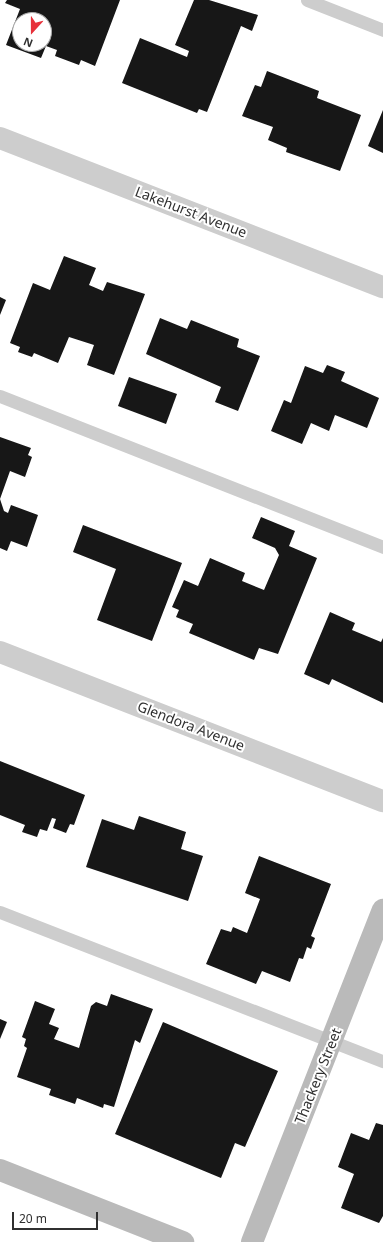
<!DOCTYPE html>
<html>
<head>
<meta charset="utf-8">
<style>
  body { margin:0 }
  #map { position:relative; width:383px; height:1242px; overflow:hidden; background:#fff; font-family:"Noto Sans",sans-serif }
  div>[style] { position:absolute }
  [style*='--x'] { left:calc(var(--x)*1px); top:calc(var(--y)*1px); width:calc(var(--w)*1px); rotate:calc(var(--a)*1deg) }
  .building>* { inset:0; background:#171717 }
  .lane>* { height:13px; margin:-6.5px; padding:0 6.5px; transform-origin:6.5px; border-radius:6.5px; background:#cdcdcd }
  .street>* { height:22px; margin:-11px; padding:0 11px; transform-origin:11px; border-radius:11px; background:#cdcdcd }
  .secondary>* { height:22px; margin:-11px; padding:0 11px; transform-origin:11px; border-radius:11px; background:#bababa }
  span { translate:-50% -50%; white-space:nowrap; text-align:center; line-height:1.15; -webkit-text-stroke:4px #fff; paint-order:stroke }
  .street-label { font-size:14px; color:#303030 }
  .north { position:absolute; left:12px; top:12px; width:40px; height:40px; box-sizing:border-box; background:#fff; border:1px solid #acacac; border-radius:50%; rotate:201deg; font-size:11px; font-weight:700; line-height:16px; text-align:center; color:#303030 }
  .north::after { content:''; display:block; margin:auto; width:14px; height:18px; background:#e7313a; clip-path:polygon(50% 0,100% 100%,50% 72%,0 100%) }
  .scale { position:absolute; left:12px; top:1212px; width:86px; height:18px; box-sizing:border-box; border:2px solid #303030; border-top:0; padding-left:5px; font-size:12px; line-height:14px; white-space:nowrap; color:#303030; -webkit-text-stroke:3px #fff; paint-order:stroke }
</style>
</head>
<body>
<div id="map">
  <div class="building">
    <i style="clip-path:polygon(evenodd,7px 0,120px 0,95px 66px,81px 60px,79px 65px,55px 56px,57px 50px,46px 46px,41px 58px,6px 45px,20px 9px,5px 3px,7px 0,20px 20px,44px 20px,44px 44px,20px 44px,20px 20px)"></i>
    <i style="clip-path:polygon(194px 0,209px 0,258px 15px,252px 31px,241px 26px,207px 112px,199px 109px,197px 113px,122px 83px,140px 38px,187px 57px,189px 51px,175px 45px)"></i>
    <i style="clip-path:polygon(267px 71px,319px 91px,317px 98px,361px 115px,340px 171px,286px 152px,287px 148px,268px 140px,273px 127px,242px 116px,255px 85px,261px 87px)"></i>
    <i style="clip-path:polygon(383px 110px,383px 153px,368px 146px)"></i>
    <i style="clip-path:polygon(64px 256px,96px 268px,89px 285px,103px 291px,107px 282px,145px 294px,114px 375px,87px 365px,94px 345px,69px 337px,58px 363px,34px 353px,32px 357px,18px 352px,20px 347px,10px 343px,33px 283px,50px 290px)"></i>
    <i style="clip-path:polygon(0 297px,6px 300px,0 315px)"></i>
    <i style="clip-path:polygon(160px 318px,187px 329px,191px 320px,239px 339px,237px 347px,260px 356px,238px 411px,215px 402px,221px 387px,146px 354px)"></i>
    <i style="clip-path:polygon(327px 365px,345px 372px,341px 381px,379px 398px,367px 428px,335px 415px,329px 431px,311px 423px,302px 444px,271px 431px,284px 400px,291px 403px,305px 366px,323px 373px)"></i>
    <i style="clip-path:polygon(129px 377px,177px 394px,166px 424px,118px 406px)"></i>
    <i style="clip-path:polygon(0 437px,31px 448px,28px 455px,32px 457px,25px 477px,10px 471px,0 499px,4px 511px,8px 513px,11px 505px,38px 515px,27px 547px,11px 541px,7px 551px,0 548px)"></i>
    <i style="clip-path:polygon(261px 517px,295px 531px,289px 546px,317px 558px,278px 654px,259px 648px,254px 660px,189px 633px,193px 624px,176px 617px,179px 610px,172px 607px,184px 580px,198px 586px,210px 558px,245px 573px,242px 581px,264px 590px,279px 555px,275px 548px,252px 538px)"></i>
    <i style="clip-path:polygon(83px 525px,182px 563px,152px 641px,97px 620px,116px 569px,73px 552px)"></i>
    <i style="clip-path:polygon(330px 612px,355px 623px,352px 630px,381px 642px,383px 638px,383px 703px,332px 679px,329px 685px,304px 674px)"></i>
    <i style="clip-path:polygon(0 761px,85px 795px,74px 825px,70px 824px,66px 833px,53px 828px,56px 819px,52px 818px,47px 831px,40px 829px,37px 837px,22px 832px,25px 825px,0 815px)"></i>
    <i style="clip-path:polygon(139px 816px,186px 832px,181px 849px,203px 856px,188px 901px,86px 867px,102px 819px,134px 830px)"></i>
    <i style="clip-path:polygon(259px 856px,331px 884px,311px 936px,315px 938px,311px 949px,307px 947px,303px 959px,299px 958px,290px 982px,262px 971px,256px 984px,206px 964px,221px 929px,231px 932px,233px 927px,247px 933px,260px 899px,245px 893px)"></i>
    <i style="clip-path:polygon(111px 994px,153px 1009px,140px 1043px,135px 1040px,114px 1107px,104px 1104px,103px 1108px,77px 1098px,75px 1104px,49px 1095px,51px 1089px,17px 1077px,27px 1048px,24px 1046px,26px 1039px,22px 1037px,35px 1001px,55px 1009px,49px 1024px,59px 1028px,54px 1039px,79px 1048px,91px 1006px,96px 1002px,107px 1006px)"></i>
    <i style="clip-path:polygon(0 1019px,7px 1022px,0 1039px)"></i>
    <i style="clip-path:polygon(163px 1022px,278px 1071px,245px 1147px,235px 1143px,221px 1178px,115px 1134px)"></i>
    <i style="clip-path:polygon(376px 1123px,383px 1125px,383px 1216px,379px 1223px,341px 1208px,354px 1174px,338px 1167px,351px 1133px,369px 1140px)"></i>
  </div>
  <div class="lane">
    <i style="--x:307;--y:0;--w:82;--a:21.5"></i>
    <i style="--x:0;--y:396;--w:412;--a:21.5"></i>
    <i style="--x:0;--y:912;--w:411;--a:21.3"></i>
  </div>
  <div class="street">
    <i style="--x:0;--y:138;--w:411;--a:21.3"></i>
    <i style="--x:0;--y:652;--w:411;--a:21.3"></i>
  </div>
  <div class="secondary">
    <i style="--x:0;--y:1170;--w:197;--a:21.5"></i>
    <i style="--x:252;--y:1242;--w:357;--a:-68.5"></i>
  </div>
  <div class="street-label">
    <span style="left:191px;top:212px;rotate:21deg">Lakehurst Avenue</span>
    <span style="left:191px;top:726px;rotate:21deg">Glendora Avenue</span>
    <span style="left:318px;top:1076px;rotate:-68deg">Thackery Street</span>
  </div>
  <div class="north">N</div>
  <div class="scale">20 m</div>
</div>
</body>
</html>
